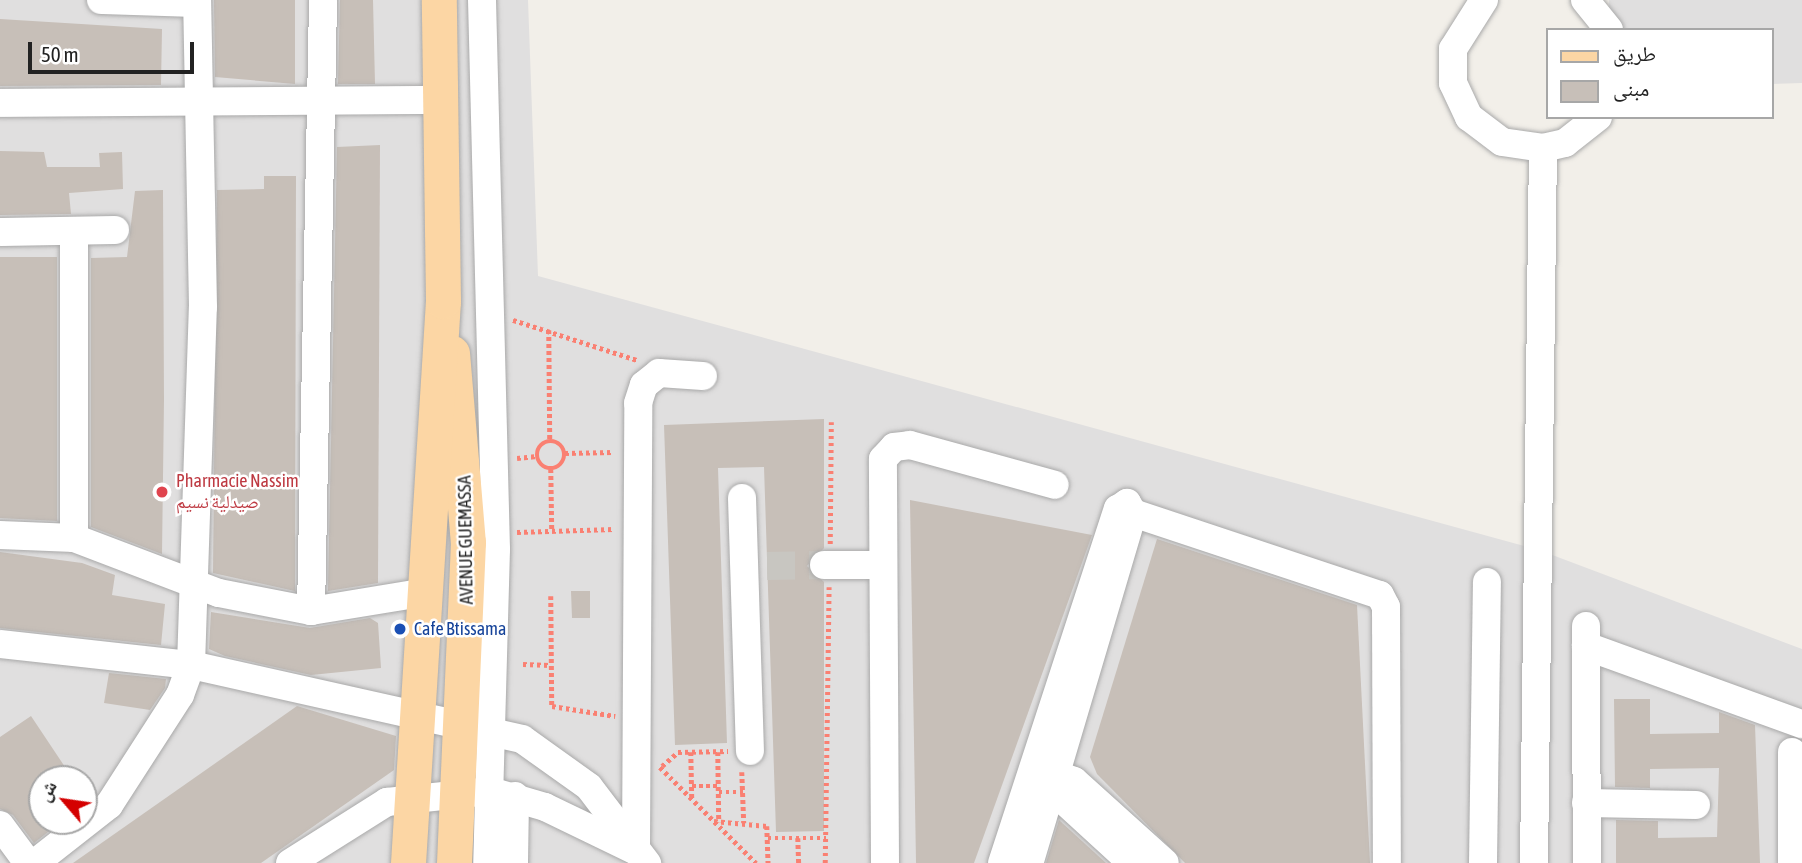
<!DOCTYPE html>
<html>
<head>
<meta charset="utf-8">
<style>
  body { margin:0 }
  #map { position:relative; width:1802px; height:863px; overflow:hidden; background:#f2efe9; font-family:"Asap Condensed","Noto Naskh Arabic",sans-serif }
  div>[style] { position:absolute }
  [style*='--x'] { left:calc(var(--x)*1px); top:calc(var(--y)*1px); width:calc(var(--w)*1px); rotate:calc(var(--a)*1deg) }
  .residential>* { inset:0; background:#e0dfdf }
  .building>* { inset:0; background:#c7bfb8 }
  .minor-tunnel>* { height:28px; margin-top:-14px; transform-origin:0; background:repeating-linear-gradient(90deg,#c8c6c1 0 28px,transparent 0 42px) }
  .path>* { height:4.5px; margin-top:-2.25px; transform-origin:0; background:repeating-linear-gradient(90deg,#fa8072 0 3.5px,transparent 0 7px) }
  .path>.ring { margin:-2.25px; padding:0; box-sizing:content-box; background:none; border:4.5px solid #fa8072; border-radius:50% }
  .roads { filter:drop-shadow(0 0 2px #a9a9a9) drop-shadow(0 0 2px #a9a9a9) }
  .minor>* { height:28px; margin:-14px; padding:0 14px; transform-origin:14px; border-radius:14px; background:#fff }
  .major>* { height:35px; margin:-17.5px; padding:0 17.5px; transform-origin:17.5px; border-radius:17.5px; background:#fcd6a4 }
  .dots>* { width:19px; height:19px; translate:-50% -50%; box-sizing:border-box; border:4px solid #fff; border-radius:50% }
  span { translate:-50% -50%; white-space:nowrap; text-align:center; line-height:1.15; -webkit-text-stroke:5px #fff; paint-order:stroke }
  .health-label { font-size:18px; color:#be3a42 }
  .left { translate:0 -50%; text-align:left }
  .street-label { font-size:18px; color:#222 }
  .transit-label { font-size:18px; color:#164399 }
  .legend { position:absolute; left:1546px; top:28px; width:228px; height:91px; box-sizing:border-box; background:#fff; border:2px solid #a7a7a7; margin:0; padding:9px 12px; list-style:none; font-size:21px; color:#222 }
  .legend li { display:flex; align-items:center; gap:14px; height:35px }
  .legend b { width:35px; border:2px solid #a7a7a7 }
  .north { position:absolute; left:28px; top:765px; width:70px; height:70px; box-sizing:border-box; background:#fff; border:2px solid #a7a7a7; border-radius:50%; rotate:299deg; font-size:19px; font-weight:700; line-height:28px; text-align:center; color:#222 }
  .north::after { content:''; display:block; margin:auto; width:24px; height:32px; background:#d40000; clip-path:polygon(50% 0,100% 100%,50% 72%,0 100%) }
  .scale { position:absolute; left:28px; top:42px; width:166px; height:32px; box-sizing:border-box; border:4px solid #222; border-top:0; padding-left:9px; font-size:21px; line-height:24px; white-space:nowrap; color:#222; -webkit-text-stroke:5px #fff; paint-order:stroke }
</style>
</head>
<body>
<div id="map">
  <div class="residential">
    <i style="clip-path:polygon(evenodd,0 0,528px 0,538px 276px,1539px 550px,1802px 649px,1802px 863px,0 863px,0 0,42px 779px,84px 779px,84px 821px,42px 821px,42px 779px)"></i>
    <i style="clip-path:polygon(1609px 0,1802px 0,1802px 83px,1772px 84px,1772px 30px,1608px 30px)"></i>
  </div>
  <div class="building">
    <i style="clip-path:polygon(214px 0,295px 0,295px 84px,215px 77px)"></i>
    <i style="clip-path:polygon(340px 0,373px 0,375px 84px,338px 84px)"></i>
    <i style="clip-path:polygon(0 19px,162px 29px,161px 85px,0 86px)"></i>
    <i style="clip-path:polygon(380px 145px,378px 583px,328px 591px,337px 147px)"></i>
    <i style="clip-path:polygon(0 151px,44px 152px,47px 167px,100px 167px,99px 153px,122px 152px,123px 189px,69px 193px,71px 214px,0 215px)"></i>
    <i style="clip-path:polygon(264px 176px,296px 176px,295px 591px,213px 573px,217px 190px,264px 189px)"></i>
    <i style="clip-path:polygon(163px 190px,164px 400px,162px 554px,91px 527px,91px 258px,127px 257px,135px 191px)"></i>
    <i style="clip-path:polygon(0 257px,57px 257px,57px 521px,0 518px)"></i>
    <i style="clip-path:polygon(824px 419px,824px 548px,807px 566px,824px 582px,824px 831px,776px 832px,764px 467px,718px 468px,727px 743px,675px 745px,664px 425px)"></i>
    <i style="clip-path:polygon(910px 500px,1092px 535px,974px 863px,916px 863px)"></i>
    <i style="clip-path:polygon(1157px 539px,1357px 605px,1370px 863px,1185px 863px,1097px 774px,1090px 757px)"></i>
    <i style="clip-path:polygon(0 552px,82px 563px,115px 575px,112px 595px,165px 604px,161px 645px,0 628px)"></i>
    <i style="clip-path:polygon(571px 591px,590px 591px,590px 618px,572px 618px)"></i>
    <i style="clip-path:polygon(211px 612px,310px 628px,370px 618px,378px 623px,381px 668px,311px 675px,225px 656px,209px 649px)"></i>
    <i style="clip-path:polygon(109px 673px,166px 679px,165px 688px,150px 710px,104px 703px)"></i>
    <i style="clip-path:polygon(1614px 699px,1650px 699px,1650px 734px,1719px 733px,1719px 712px,1755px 725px,1760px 863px,1616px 863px,1616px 820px,1658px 821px,1658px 838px,1717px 837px,1719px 768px,1650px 769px,1650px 788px,1615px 787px)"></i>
    <i style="clip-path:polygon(297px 706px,396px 736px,394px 770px,261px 863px,73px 863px)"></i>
    <i style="clip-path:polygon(31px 716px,73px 779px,42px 779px,42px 821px,62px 821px,34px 843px,13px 815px,0 809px,0 737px)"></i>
    <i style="clip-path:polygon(1059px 820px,1106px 863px,1046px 863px)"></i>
  </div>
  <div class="minor-tunnel">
    <i style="--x:767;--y:566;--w:57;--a:-1"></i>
  </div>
  <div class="path">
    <i style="--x:513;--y:320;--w:130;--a:17.9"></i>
    <i style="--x:549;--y:330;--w:110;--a:89.5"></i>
    <i class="ring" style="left:537px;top:441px;width:23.5px;height:23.5px"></i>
    <i style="--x:565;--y:453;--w:48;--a:-1.2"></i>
    <i style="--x:517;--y:458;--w:20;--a:-6"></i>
    <i style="--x:551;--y:469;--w:62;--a:89.1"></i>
    <i style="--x:517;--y:532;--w:97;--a:-1.8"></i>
    <i style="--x:830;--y:544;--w:122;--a:-89.5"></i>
    <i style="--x:551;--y:596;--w:110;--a:89.5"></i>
    <i style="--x:552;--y:706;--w:64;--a:9"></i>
    <i style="--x:523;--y:664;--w:27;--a:2"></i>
    <i style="--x:691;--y:752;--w:47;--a:88.8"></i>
    <i style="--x:718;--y:752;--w:70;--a:89.2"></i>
    <i style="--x:662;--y:766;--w:21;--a:-41"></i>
    <i style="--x:678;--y:752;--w:50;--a:-1.1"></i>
    <i style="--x:660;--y:767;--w:136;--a:45"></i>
    <i style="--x:742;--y:772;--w:51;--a:87.8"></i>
    <i style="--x:692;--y:786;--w:26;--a:0"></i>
    <i style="--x:719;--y:792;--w:24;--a:0"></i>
    <i style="--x:714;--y:821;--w:53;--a:5.4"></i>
    <i style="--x:767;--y:826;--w:37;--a:88"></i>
    <i style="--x:768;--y:838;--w:58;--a:0"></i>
    <i style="--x:798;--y:838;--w:25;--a:88"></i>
    <i style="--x:825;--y:863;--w:276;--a:-89.2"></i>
  </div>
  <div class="roads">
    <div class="minor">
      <i style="--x:101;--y:0;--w:96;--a:1.8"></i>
      <i style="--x:482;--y:0;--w:549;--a:88.54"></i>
      <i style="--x:496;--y:549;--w:314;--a:91.6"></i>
      <i style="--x:1484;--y:0;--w:58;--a:122.3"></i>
      <i style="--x:1453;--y:49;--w:34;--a:90"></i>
      <i style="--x:1453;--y:83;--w:38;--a:65"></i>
      <i style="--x:1469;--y:117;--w:41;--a:37.1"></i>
      <i style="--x:1502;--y:142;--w:41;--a:8.3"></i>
      <i style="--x:1543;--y:148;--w:23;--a:-13"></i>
      <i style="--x:1565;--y:143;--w:42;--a:-38.2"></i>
      <i style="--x:1585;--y:0;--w:38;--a:51"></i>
      <i style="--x:0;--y:103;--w:440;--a:-0.4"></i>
      <i style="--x:0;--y:232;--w:115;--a:-1"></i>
      <i style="--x:742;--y:498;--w:253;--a:88.2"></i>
      <i style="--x:1133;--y:513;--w:260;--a:18.4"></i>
      <i style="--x:1380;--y:595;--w:13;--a:63"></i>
      <i style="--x:1386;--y:607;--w:256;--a:89.8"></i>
      <i style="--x:0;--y:535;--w:74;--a:2.3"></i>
      <i style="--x:74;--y:538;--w:155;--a:20.8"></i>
      <i style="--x:219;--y:593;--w:94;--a:11.1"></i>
      <i style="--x:311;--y:611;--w:118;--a:-9.3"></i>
      <i style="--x:74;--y:538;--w:306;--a:-90"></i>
      <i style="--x:824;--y:565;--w:59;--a:0"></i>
      <i style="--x:311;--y:611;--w:611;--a:-88.87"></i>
      <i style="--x:1586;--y:626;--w:237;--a:89.8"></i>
      <i style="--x:0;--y:644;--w:192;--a:6.3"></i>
      <i style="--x:191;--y:665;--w:339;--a:12.6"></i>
      <i style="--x:522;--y:739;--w:82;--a:35.6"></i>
      <i style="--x:589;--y:787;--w:96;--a:52.7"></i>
      <i style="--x:1586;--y:646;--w:230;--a:19.9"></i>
      <i style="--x:1041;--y:769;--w:35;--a:20"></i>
      <i style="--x:1074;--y:781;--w:122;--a:42"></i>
      <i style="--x:1033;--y:790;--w:30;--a:17"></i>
      <i style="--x:1062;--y:799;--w:95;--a:42.4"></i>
      <i style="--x:1586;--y:803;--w:110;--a:1"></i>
      <i style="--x:0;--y:825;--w:47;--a:53.6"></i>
      <i style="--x:636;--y:851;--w:448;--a:-89.7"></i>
      <i style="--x:638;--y:403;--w:19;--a:-72"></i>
      <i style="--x:644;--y:385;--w:19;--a:-39"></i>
      <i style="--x:659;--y:373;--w:44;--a:3.9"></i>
      <i style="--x:35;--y:863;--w:94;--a:-38.1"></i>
      <i style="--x:109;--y:805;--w:131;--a:-57.2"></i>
      <i style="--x:180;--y:695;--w:32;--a:-70"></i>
      <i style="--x:191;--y:665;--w:358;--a:-88.1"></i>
      <i style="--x:203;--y:307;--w:307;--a:-91.1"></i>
      <i style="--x:290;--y:863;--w:115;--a:-32.2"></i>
      <i style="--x:387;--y:802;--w:104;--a:-6.1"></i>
      <i style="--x:490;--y:791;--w:57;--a:16.2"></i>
      <i style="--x:545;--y:807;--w:101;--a:25.8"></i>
      <i style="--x:514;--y:863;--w:67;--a:-89.1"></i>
      <i style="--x:885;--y:863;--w:404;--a:-90.3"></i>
      <i style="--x:883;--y:459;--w:16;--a:-47"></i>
      <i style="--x:894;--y:447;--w:16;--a:-7"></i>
      <i style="--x:910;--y:445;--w:150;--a:15.4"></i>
      <i style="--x:1002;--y:863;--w:373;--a:-71.9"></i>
      <i style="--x:1118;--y:509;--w:11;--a:-34"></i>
      <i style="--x:1127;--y:503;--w:12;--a:59"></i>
      <i style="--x:1133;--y:513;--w:365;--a:106.5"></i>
      <i style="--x:1483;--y:863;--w:281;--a:-89.2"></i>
      <i style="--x:1534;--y:863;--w:715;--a:-89.28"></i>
      <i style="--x:1792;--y:863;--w:111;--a:-90"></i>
    </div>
    <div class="major">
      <i style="--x:452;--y:353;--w:190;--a:85.2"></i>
      <i style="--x:468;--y:542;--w:321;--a:92.5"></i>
      <i style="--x:408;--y:863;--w:563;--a:-86.44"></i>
      <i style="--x:443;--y:301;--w:301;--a:-90.8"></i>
    </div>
  </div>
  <div class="dots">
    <i style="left:162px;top:492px;background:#e0444e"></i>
    <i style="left:400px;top:629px;background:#1a4fb4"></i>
  </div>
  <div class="health-label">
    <span class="left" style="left:176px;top:492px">Pharmacie Nassim<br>صيدلية نسيم</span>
  </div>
  <div class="street-label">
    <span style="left:466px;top:540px;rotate:-91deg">AVENUE GUEMASSA</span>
  </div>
  <div class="transit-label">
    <span class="left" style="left:414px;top:629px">Cafe Btissama</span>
  </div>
  <ul class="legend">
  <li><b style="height:9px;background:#fcd6a4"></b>طريق</li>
  <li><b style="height:19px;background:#c7bfb8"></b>مبنى</li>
  </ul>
  <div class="north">ش</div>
  <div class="scale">50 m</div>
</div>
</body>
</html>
